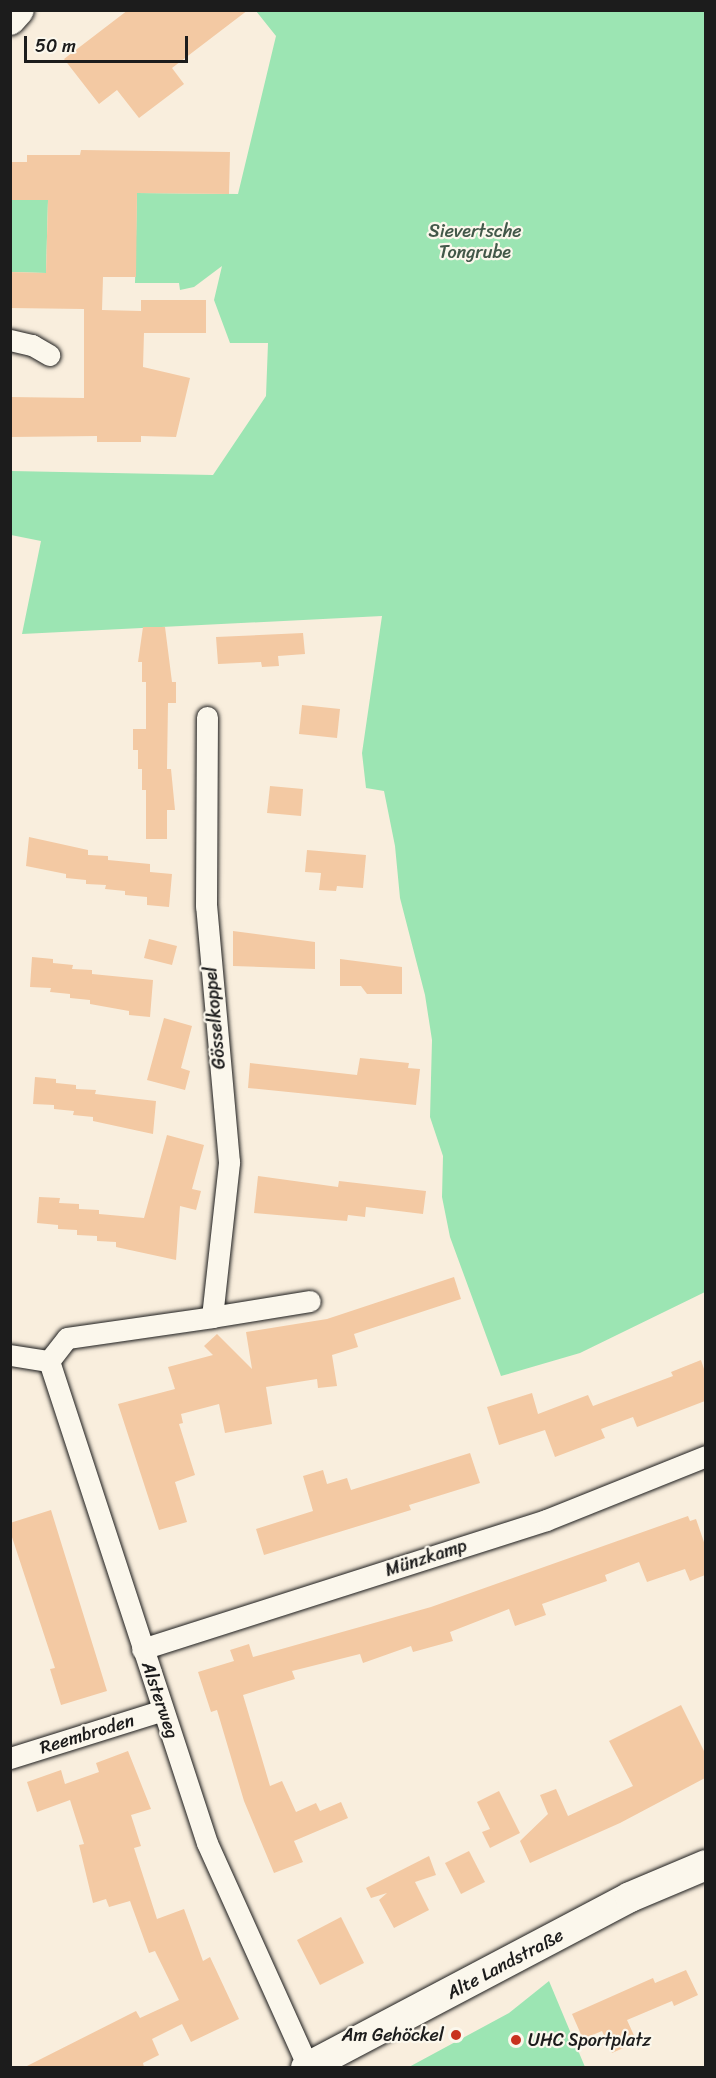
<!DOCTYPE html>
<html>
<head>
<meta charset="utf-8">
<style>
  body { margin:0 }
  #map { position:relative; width:716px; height:2078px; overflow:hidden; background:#f9eedd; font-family:Sriracha,sans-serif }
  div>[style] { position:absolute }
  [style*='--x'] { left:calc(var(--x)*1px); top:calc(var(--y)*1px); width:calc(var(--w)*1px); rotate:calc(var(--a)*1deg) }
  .green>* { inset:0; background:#9ce5b3 }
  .building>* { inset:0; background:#f3c9a3 }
  .roads { filter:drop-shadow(0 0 2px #1c1c1c) drop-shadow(0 0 2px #1c1c1c) }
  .street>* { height:21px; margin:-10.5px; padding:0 10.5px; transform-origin:10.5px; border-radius:10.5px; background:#fbf7ec }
  .secondary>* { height:30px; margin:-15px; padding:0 15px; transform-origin:15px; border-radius:15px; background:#fbf7ec }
  .dots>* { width:16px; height:16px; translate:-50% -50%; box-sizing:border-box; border:3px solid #fbf7ec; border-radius:50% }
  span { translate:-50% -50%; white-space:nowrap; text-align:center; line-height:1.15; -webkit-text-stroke:4.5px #fbf7ec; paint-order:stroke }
  .park-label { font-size:18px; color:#425849 }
  .street-label { font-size:18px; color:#1c1c1c }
  .poi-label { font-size:18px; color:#1c1c1c }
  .right { translate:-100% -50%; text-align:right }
  .left { translate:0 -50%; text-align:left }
  .frame { position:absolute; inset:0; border:12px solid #1c1c1c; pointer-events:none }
  .scale { position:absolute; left:24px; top:36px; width:164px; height:27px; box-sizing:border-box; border:3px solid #1c1c1c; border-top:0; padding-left:8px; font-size:18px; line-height:21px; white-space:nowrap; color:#1c1c1c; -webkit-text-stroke:4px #fbf7ec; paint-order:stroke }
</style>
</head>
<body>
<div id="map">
  <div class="green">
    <i style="clip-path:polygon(256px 11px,705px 11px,705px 1292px,580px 1353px,501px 1376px,450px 1237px,442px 1197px,443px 1156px,430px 1117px,432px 1040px,425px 995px,400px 898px,395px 846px,384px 791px,366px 788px,362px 753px,382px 616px,22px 634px,41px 541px,11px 535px,11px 471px,213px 475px,266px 396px,268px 343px,230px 343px,214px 300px,222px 266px,194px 287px,180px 290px,179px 283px,135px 283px,137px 193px,238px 194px,276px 36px)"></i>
    <i style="clip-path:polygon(11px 200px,48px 200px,46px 273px,11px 272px)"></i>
    <i style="clip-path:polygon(549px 1981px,585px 2067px,409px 2067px,509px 2013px)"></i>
  </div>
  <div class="building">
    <i style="clip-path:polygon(128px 10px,248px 10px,172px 68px,184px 84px,139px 118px,117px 90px,99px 104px,64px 59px)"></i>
    <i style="clip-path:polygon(81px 150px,230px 152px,229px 194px,137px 193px,136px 277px,103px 277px,102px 310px,141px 311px,141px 300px,206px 300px,206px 333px,144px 333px,143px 367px,190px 378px,176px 437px,141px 436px,141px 442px,97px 442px,97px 436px,10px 437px,10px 397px,84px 398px,84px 309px,10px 308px,10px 272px,46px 273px,48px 200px,10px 200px,10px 162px,27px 162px,27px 155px,80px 155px)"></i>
    <i style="clip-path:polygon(143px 627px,165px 627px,172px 682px,176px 682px,176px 703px,168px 703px,167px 769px,171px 769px,175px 810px,167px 810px,167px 839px,146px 839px,146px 790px,142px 790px,142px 769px,138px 769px,138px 750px,133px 750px,133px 729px,146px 729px,146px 682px,142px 682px,142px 662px,138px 662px)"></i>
    <i style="clip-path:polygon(303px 633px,305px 654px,278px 656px,279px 666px,262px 667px,261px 662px,218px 664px,216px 637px)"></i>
    <i style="clip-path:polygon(302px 705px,340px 709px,337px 738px,299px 734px)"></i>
    <i style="clip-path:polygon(270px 786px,303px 789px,301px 816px,267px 813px)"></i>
    <i style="clip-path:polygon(29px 837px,88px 850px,88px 855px,108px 856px,108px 860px,150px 864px,150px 872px,172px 874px,169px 907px,147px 905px,147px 897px,125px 895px,125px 891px,105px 889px,106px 885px,86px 884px,86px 880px,66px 878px,66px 874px,26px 866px)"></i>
    <i style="clip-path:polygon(307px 850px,366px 855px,363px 888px,337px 886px,336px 891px,319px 890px,321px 873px,305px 872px)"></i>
    <i style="clip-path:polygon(233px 931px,315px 942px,315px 969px,233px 966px)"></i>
    <i style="clip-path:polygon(149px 939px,177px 946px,172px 965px,144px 958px)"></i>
    <i style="clip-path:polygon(32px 957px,53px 959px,53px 963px,73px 965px,72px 969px,92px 970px,92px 974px,153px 980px,150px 1017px,129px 1015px,129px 1011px,90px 1004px,90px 1000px,70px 998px,70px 994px,50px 992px,51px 988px,30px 987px)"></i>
    <i style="clip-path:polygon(340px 959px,402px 967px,402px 994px,367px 994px,361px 986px,340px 986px)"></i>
    <i style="clip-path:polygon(164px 1018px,192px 1026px,181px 1068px,190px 1071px,185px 1090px,147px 1080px)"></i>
    <i style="clip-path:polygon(360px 1058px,409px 1063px,408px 1068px,420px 1069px,416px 1105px,248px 1088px,250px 1063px,357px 1075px)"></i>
    <i style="clip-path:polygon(35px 1077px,56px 1079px,56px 1083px,76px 1085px,76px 1089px,96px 1090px,95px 1094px,156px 1101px,153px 1134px,93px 1121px,93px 1117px,73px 1115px,74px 1111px,54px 1109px,54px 1105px,33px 1104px)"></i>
    <i style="clip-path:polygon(167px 1135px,204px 1145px,192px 1189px,201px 1191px,196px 1210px,180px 1206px,176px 1260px,116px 1247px,116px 1242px,97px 1241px,97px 1236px,77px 1235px,77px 1230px,58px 1229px,58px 1225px,37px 1223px,39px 1197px,60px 1198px,59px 1203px,79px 1204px,79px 1209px,99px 1210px,99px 1214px,144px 1218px)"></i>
    <i style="clip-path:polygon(258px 1176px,338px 1187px,339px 1181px,426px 1191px,423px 1214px,366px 1207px,365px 1217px,348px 1215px,347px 1221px,254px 1213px)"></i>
    <i style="clip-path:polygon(454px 1277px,461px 1299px,354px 1334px,358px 1347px,332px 1355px,337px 1386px,318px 1388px,317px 1379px,266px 1387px,272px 1424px,225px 1433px,219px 1404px,181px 1414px,183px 1423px,179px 1424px,195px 1475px,175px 1482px,187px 1522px,159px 1530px,118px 1404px,175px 1389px,168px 1367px,213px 1355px,204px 1346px,217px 1334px,252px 1369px,246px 1332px,327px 1319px)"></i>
    <i style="clip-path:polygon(701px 1360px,705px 1372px,705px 1401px,637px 1427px,633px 1417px,601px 1429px,605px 1438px,555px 1457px,545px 1430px,499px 1445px,487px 1407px,532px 1393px,538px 1414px,588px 1395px,593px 1406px,673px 1376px,671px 1372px)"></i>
    <i style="clip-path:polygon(470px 1453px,480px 1483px,409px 1505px,411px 1510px,264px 1555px,256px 1529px,313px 1511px,303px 1476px,323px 1470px,327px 1484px,347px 1478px,351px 1490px)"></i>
    <i style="clip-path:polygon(51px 1510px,107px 1691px,61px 1705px,50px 1669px,55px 1668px,10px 1531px,10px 1523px)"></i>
    <i style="clip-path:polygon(688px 1516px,690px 1521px,696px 1519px,705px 1545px,705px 1575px,690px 1581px,685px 1569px,647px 1582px,639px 1562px,605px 1575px,607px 1581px,542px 1604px,546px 1615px,515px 1626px,509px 1609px,450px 1632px,453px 1641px,413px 1652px,411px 1646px,363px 1663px,360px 1654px,292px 1671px,295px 1679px,243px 1695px,270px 1786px,282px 1781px,296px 1812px,316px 1803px,320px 1811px,341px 1802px,348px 1818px,294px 1841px,303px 1862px,274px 1873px,244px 1801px,217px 1710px,211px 1712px,198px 1672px,234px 1661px,230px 1650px,249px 1644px,253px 1657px,431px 1607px)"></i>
    <i style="clip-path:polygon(681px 1705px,705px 1753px,705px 1778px,620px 1823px,530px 1863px,520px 1841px,548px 1814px,540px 1795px,556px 1789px,568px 1816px,633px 1786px,609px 1741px)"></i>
    <i style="clip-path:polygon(128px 1751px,151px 1809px,131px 1815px,141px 1846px,134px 1848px,157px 1919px,184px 1909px,203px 1961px,210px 1957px,239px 2019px,191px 2042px,182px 2024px,152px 2039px,159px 2055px,143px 2063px,144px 2067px,25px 2067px,136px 2011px,140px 2018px,179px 2000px,155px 1951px,149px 1953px,130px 1901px,109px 1907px,106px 1899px,93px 1903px,79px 1845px,84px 1844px,70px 1800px,37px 1812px,27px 1782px,61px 1770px,65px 1784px,99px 1772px,96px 1763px)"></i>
    <i style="clip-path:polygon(499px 1791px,520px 1833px,490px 1848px,482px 1832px,490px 1829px,477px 1802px)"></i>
    <i style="clip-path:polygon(469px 1851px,485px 1882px,461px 1894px,445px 1863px)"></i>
    <i style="clip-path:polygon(429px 1856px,436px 1875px,415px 1882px,429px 1910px,394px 1928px,379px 1900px,387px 1893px,371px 1898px,366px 1888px)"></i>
    <i style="clip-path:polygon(341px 1917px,364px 1963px,320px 1985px,297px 1940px)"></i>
    <i style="clip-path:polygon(686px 1970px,698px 1995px,674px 2006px,672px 2001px,627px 2020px,637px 2042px,612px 2053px,602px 2031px,583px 2039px,572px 2014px,653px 1978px,655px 1983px)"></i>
  </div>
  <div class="roads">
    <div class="street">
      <i style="--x:10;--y:340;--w:23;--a:13"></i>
      <i style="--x:32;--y:345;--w:20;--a:30"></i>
      <i style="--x:212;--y:1317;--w:99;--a:-9.3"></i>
      <i style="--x:10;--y:1355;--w:39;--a:9"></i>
      <i style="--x:49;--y:1361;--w:29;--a:-52"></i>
      <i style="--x:67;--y:1338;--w:147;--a:-8.2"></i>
      <i style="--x:212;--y:1317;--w:156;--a:-83.7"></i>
      <i style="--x:229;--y:1162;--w:257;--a:-95.1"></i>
      <i style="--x:206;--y:906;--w:189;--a:-89.7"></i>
      <i style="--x:49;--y:1361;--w:507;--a:71.85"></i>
      <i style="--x:207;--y:1843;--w:246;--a:65.7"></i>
      <i style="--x:142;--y:1649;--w:424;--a:-17.7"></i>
      <i style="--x:546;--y:1520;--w:172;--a:-21.8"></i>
      <i style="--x:10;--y:1758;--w:160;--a:-17.4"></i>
    </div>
    <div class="secondary">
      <i style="--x:10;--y:20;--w:13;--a:-48"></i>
      <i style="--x:306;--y:2068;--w:366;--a:-27.8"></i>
      <i style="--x:630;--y:1897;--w:82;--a:-22.8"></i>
    </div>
  </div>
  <div class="dots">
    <i style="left:456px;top:2035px;background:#c8321e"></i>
    <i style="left:516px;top:2040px;background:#c8321e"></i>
  </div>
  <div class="park-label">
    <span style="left:475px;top:242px">Sievertsche<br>Tongrube</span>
  </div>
  <div class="street-label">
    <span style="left:215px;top:1018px;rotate:-95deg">Gösselkoppel</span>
    <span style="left:426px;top:1558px;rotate:-18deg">Münzkamp</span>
    <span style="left:160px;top:1700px;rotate:71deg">Alsterweg</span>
    <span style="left:87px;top:1734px;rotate:-17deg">Reembroden</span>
    <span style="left:505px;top:1964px;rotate:-28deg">Alte Landstraße</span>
  </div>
  <div class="poi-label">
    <span class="right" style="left:444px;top:2035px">Am Gehöckel</span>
    <span class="left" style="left:528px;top:2040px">UHC Sportplatz</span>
  </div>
  <div class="frame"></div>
  <div class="scale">50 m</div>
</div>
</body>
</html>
